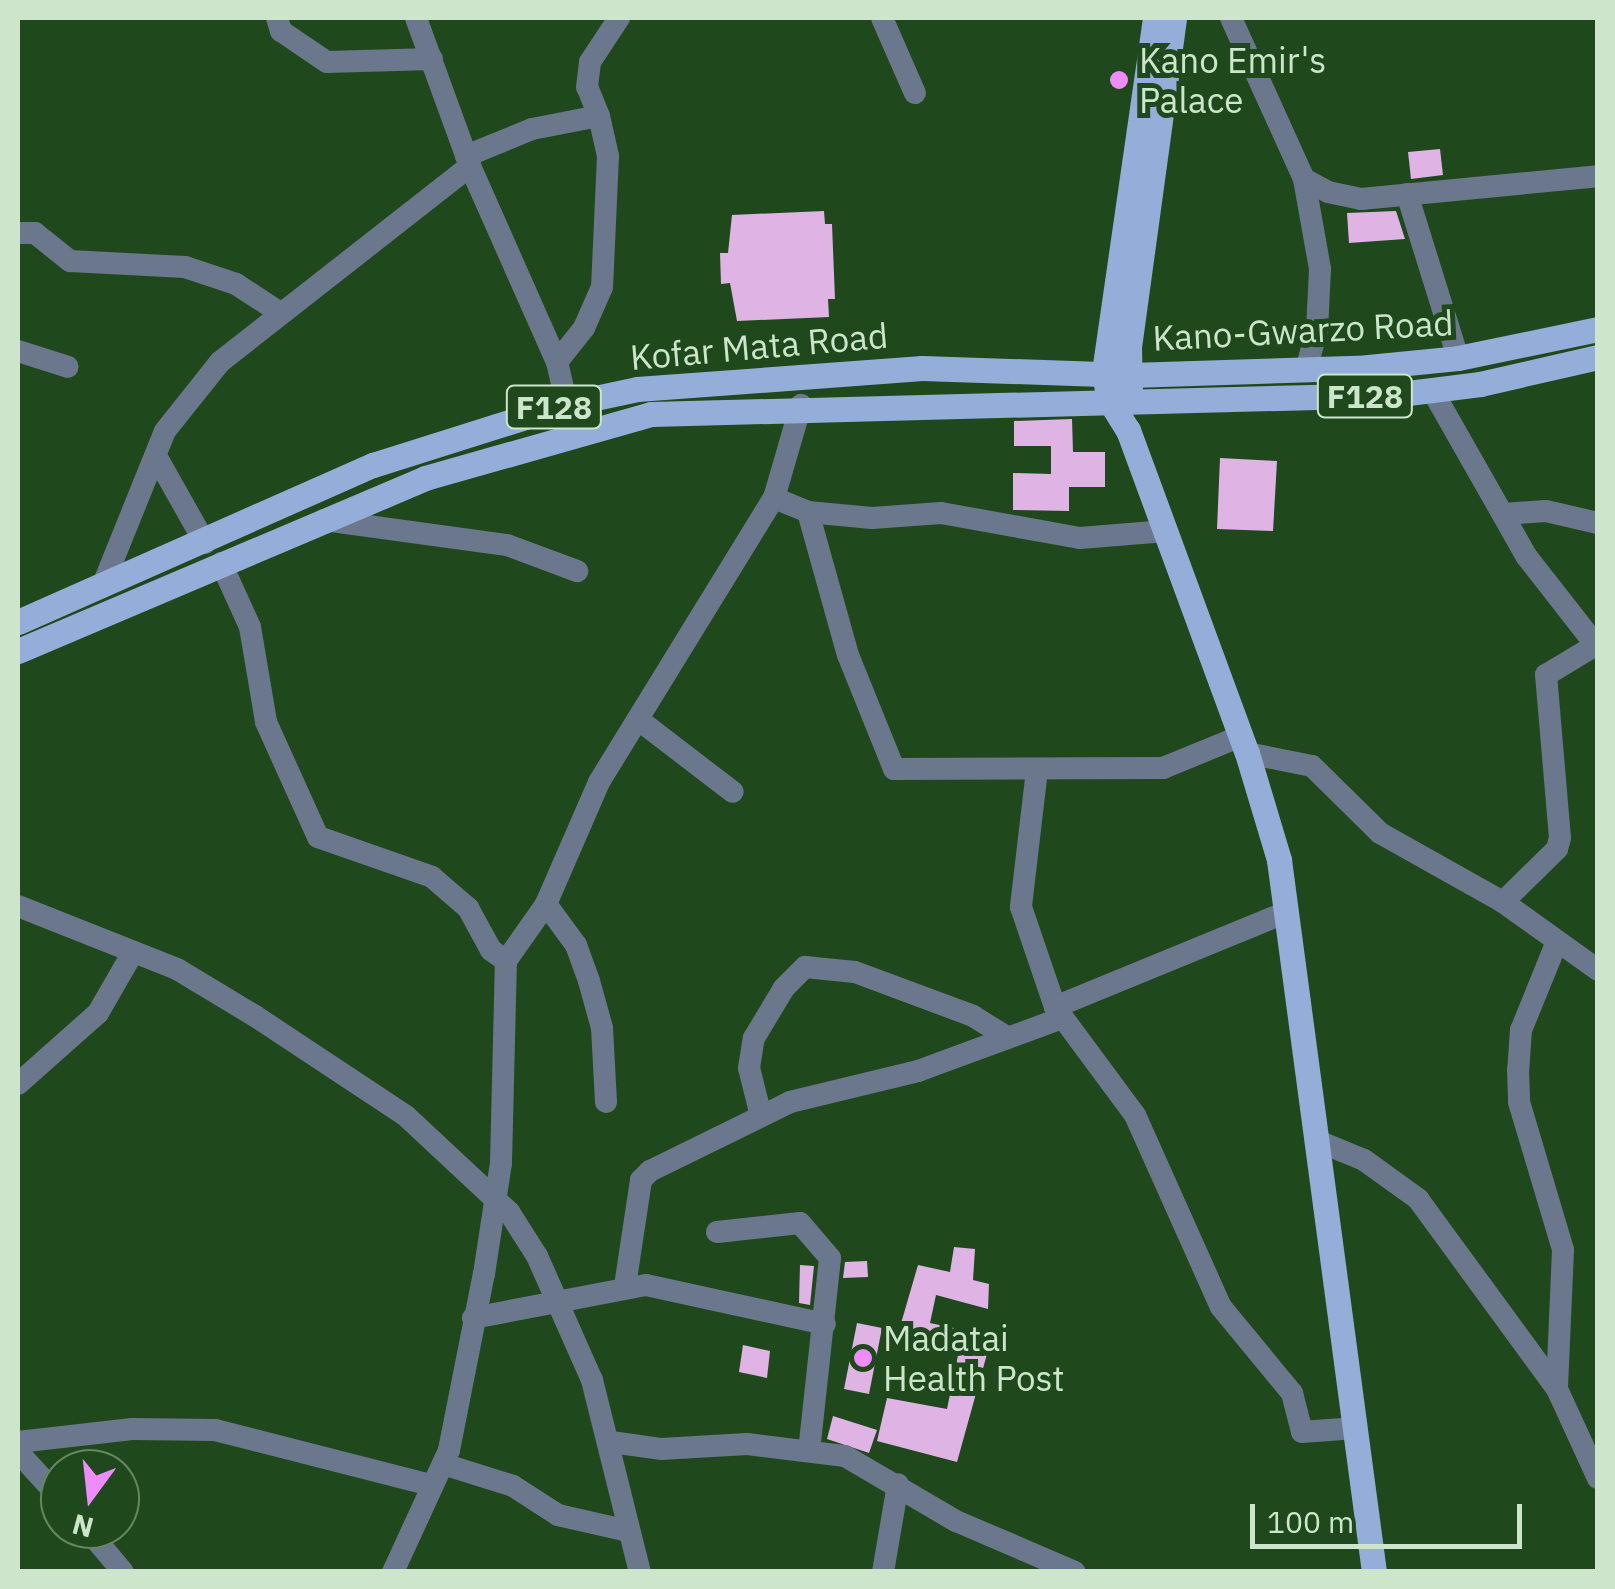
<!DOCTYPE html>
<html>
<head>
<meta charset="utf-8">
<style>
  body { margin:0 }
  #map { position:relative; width:1615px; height:1589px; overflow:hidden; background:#1f491c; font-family:"IBM Plex Sans",sans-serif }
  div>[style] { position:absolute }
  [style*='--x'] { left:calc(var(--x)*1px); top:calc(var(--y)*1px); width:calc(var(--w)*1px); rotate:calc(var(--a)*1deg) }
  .building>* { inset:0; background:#dfb4e4 }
  .minor>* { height:22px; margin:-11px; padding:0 11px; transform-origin:11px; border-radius:11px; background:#6b778c }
  .major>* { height:25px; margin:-12.5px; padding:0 12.5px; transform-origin:12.5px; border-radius:12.5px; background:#95add9 }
  .dots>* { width:28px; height:28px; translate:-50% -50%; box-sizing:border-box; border:5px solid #1f491c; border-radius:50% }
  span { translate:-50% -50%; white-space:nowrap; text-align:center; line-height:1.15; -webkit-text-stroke:10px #1f491c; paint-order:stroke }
  .shield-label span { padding:2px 8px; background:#1f491c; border:2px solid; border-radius:8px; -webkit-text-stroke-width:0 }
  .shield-label { font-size:32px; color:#cde5ca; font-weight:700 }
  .poi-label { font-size:35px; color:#cde5ca }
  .left { translate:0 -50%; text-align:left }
  .street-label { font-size:35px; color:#cde5ca }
  .frame { position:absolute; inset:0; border:20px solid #cde5ca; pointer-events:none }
  .north { position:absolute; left:40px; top:1449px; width:100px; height:100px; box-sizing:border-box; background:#1f491c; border:2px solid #658762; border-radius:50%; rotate:195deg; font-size:28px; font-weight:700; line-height:40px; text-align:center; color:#cde5ca }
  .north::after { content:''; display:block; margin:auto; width:35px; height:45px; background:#ed8cfa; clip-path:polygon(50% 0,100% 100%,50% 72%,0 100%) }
  .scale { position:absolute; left:1250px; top:1504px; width:272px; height:45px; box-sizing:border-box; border:5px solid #cde5ca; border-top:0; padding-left:12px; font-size:30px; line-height:35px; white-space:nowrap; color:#cde5ca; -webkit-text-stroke:8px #1f491c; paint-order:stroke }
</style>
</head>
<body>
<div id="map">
  <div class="building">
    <i style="clip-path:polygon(1440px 149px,1443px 175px,1411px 179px,1408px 152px)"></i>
    <i style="clip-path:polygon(824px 211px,825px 224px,832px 224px,835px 299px,828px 299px,829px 317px,737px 321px,730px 283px,721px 284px,720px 253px,728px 253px,732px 215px)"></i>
    <i style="clip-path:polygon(1396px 211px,1405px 239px,1349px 243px,1347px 213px)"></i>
    <i style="clip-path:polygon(1072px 419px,1073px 452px,1105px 452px,1105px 487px,1069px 487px,1069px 511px,1013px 510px,1013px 473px,1051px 474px,1051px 446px,1014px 446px,1014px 421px)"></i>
    <i style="clip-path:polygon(1220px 458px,1277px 461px,1273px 531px,1217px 529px)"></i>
    <i style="clip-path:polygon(954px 1247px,975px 1249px,973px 1280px,989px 1284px,988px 1309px,936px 1295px,930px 1323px,992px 1336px,957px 1462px,877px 1441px,887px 1398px,947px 1409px,958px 1355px,895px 1344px,918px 1265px,950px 1272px)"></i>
    <i style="clip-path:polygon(867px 1261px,868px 1277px,843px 1278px,845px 1262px)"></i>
    <i style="clip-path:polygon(800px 1265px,814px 1266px,810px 1305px,799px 1303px)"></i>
    <i style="clip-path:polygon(857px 1323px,882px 1328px,869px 1394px,844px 1389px)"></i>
    <i style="clip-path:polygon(743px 1345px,770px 1351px,767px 1378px,739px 1372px)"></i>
    <i style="clip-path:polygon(833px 1416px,877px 1430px,869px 1453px,827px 1439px)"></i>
  </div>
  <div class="minor">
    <i style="--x:277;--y:18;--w:14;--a:73"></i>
    <i style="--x:281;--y:31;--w:55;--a:34"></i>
    <i style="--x:327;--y:62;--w:105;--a:-1.6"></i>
    <i style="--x:416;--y:18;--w:158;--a:70"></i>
    <i style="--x:470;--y:166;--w:214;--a:66.1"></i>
    <i style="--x:557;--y:362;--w:75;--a:76.9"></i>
    <i style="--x:882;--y:18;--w:82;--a:66.3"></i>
    <i style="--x:1231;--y:18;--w:177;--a:65.6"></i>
    <i style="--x:1304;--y:179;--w:27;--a:28"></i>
    <i style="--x:1328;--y:192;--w:34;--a:12"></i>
    <i style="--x:1361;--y:199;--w:238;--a:-5.5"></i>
    <i style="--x:599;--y:116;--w:31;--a:-112"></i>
    <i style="--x:587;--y:87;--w:25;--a:-83"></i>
    <i style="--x:590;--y:62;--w:53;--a:-56.6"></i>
    <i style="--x:466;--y:156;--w:71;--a:-22.2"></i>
    <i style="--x:532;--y:129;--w:68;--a:-11"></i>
    <i style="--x:599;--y:116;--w:41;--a:77.3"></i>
    <i style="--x:608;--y:156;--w:131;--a:92.6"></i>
    <i style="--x:602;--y:287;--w:45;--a:113.7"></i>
    <i style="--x:584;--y:328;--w:43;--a:128.5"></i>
    <i style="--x:1304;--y:179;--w:91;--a:79.9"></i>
    <i style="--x:1320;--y:269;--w:61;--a:92.8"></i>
    <i style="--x:1317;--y:330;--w:41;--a:105.4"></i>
    <i style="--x:1407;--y:194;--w:172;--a:72.7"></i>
    <i style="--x:18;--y:233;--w:17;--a:0"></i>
    <i style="--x:35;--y:233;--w:45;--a:38.7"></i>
    <i style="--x:70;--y:261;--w:115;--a:3"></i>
    <i style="--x:185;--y:267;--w:54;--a:18.4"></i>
    <i style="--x:236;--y:284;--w:51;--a:33.1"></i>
    <i style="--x:18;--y:351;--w:52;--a:17.7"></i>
    <i style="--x:1432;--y:390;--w:192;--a:60.4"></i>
    <i style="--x:1527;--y:557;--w:115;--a:52"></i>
    <i style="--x:156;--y:456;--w:100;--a:60.6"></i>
    <i style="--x:774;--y:498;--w:37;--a:22"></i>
    <i style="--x:808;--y:512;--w:64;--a:5.4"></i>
    <i style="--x:872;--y:518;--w:69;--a:-4.1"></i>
    <i style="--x:941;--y:513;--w:141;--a:10.2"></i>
    <i style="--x:1080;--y:538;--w:86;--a:-4.7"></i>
    <i style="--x:808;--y:512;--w:148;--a:74.4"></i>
    <i style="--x:848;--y:655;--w:123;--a:68"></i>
    <i style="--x:894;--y:769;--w:269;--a:-0.2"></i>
    <i style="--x:1163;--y:768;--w:84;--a:-22.3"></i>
    <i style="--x:1503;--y:514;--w:43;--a:-4"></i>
    <i style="--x:1546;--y:511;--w:53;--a:13"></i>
    <i style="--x:324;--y:520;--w:185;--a:7.8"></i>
    <i style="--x:507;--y:545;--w:75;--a:20.4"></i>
    <i style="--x:221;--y:563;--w:70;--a:65.6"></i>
    <i style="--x:250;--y:627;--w:96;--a:80.4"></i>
    <i style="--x:266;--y:722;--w:126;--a:65.7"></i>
    <i style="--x:318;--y:837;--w:121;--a:19.3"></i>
    <i style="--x:432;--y:877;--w:48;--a:40.7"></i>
    <i style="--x:468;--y:908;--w:48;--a:61.3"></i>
    <i style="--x:491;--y:950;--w:19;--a:36"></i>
    <i style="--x:102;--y:587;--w:168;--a:-68"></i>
    <i style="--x:165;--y:431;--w:88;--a:-51.4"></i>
    <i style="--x:220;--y:362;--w:318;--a:-38.1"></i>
    <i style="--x:639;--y:720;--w:118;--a:37.5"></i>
    <i style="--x:1247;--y:753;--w:66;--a:11.3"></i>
    <i style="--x:1312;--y:766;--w:95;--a:44.6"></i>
    <i style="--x:1380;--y:833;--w:141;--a:29.3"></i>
    <i style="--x:1503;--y:902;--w:117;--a:35.6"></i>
    <i style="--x:1037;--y:770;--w:138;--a:96.7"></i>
    <i style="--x:1021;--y:907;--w:106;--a:71.2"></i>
    <i style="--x:1055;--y:1007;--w:134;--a:53.5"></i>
    <i style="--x:1135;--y:1115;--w:210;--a:65.9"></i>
    <i style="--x:1221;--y:1307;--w:112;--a:50.5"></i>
    <i style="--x:1292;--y:1393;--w:40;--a:75.6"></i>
    <i style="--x:1302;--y:1432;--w:54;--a:-4.2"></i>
    <i style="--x:1503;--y:902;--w:76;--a:-44.5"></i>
    <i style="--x:1557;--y:849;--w:11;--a:-75"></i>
    <i style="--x:1560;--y:838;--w:164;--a:-94.9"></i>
    <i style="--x:1546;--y:675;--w:56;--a:-31.1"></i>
    <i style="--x:546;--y:904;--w:51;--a:53.8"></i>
    <i style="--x:576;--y:945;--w:38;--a:70"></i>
    <i style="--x:589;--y:981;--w:49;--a:74.5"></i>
    <i style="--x:602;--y:1028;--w:74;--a:86.9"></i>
    <i style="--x:18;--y:906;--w:171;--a:21.6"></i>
    <i style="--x:177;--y:969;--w:91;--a:31.1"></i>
    <i style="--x:255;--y:1016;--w:181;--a:33.5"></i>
    <i style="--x:406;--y:1116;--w:141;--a:43"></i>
    <i style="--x:509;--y:1212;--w:52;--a:57.5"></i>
    <i style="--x:537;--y:1256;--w:136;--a:66.1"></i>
    <i style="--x:592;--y:1380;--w:198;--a:76"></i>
    <i style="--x:1556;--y:944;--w:93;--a:112.1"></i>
    <i style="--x:1521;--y:1030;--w:39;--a:94"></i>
    <i style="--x:1518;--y:1069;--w:33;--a:88"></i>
    <i style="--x:1519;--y:1102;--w:154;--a:73.4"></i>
    <i style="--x:1563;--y:1250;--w:139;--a:92.5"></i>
    <i style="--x:1055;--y:1007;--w:251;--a:-22.3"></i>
    <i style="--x:18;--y:1084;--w:107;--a:-41.6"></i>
    <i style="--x:98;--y:1013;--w:68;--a:-60"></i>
    <i style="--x:761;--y:1116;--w:49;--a:-104"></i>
    <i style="--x:749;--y:1068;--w:30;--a:-81"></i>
    <i style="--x:754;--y:1038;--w:58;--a:-59"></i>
    <i style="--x:784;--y:988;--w:30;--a:-45"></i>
    <i style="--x:805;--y:967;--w:50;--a:5.7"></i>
    <i style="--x:855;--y:972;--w:126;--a:20.4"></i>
    <i style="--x:973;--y:1016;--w:40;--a:32"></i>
    <i style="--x:1320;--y:1142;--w:48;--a:22.2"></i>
    <i style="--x:1364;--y:1160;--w:67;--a:35.8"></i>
    <i style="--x:1418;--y:1199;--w:235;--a:53.8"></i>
    <i style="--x:1557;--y:1389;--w:98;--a:65.3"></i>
    <i style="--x:717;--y:1232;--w:83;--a:-6.2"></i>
    <i style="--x:800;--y:1223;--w:46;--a:49.4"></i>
    <i style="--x:830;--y:1258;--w:193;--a:96.2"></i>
    <i style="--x:625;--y:1286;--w:107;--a:-81.4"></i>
    <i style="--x:641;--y:1180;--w:13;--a:-45"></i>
    <i style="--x:650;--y:1171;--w:156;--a:-26.2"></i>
    <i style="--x:790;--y:1102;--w:132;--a:-13.6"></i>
    <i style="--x:918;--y:1071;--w:153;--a:-20.2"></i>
    <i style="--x:473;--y:1318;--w:176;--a:-10.8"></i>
    <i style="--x:646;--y:1285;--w:183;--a:12.3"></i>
    <i style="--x:18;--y:1442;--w:115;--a:-6.5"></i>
    <i style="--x:132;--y:1429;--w:83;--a:0.7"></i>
    <i style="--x:215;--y:1430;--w:222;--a:14.3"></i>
    <i style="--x:611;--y:1442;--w:50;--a:8"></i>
    <i style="--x:661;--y:1449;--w:86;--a:-3.3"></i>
    <i style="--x:747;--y:1444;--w:99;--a:7"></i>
    <i style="--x:845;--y:1456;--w:129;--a:30.4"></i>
    <i style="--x:956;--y:1521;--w:129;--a:23.2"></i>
    <i style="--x:18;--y:1452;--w:62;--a:47.6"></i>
    <i style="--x:443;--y:1464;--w:73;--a:17.4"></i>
    <i style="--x:513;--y:1486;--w:54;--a:32.8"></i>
    <i style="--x:558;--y:1515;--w:72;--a:12.9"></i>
    <i style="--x:87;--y:1529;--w:56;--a:50.1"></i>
    <i style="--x:393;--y:1572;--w:134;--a:-65.3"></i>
    <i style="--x:449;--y:1450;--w:179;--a:-78.8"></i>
    <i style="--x:484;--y:1274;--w:112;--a:-81.3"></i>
    <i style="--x:501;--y:1163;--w:202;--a:-88.6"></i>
    <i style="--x:506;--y:961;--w:70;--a:-54.9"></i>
    <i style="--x:546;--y:904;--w:133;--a:-66.5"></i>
    <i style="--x:599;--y:782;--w:334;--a:-58.4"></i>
    <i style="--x:774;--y:498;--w:97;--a:-73.8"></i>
    <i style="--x:883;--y:1572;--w:89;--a:-80.3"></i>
  </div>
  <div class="major">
    <i style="--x:1155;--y:18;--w:359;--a:98.2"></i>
    <i style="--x:1104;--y:373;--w:27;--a:80"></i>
    <i style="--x:1109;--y:400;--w:36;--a:58"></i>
    <i style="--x:1128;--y:430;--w:344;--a:69.8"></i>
    <i style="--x:1247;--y:753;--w:112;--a:73.3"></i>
    <i style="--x:1279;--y:860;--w:718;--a:82.4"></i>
    <i style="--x:1130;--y:389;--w:42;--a:-91.4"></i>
    <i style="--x:1129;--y:347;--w:332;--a:-82.2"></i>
    <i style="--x:18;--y:622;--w:388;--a:-23.9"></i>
    <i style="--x:373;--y:465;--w:203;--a:-17.5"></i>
    <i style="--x:567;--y:404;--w:72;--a:-12.1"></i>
    <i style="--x:637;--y:389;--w:286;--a:-4.2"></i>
    <i style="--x:922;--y:368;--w:208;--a:1.9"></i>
    <i style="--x:1130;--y:375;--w:228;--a:-1.8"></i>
    <i style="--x:1358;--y:368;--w:100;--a:-5.7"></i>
    <i style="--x:1458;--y:358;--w:143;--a:-11.7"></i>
    <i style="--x:18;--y:651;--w:442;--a:-23"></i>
    <i style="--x:425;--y:478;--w:235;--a:-15.8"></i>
    <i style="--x:651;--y:414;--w:741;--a:-1.47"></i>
    <i style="--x:1392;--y:395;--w:89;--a:-7.1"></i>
    <i style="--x:1480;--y:384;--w:121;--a:-12.9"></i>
  </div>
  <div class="dots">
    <i style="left:1119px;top:80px;background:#ed8cfa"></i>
    <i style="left:863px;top:1358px;background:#ed8cfa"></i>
  </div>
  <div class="shield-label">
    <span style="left:1365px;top:396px">F128</span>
    <span style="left:554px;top:407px">F128</span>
  </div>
  <div class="poi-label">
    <span class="left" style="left:1139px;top:80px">Kano Emir's<br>Palace</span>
    <span class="left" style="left:883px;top:1358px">Madatai<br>Health Post</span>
  </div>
  <div class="street-label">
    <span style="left:1303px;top:330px;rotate:-3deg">Kano-Gwarzo Road</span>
    <span style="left:759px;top:346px;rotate:-5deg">Kofar Mata Road</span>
  </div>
  <div class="frame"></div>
  <div class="north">N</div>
  <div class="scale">100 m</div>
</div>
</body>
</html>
